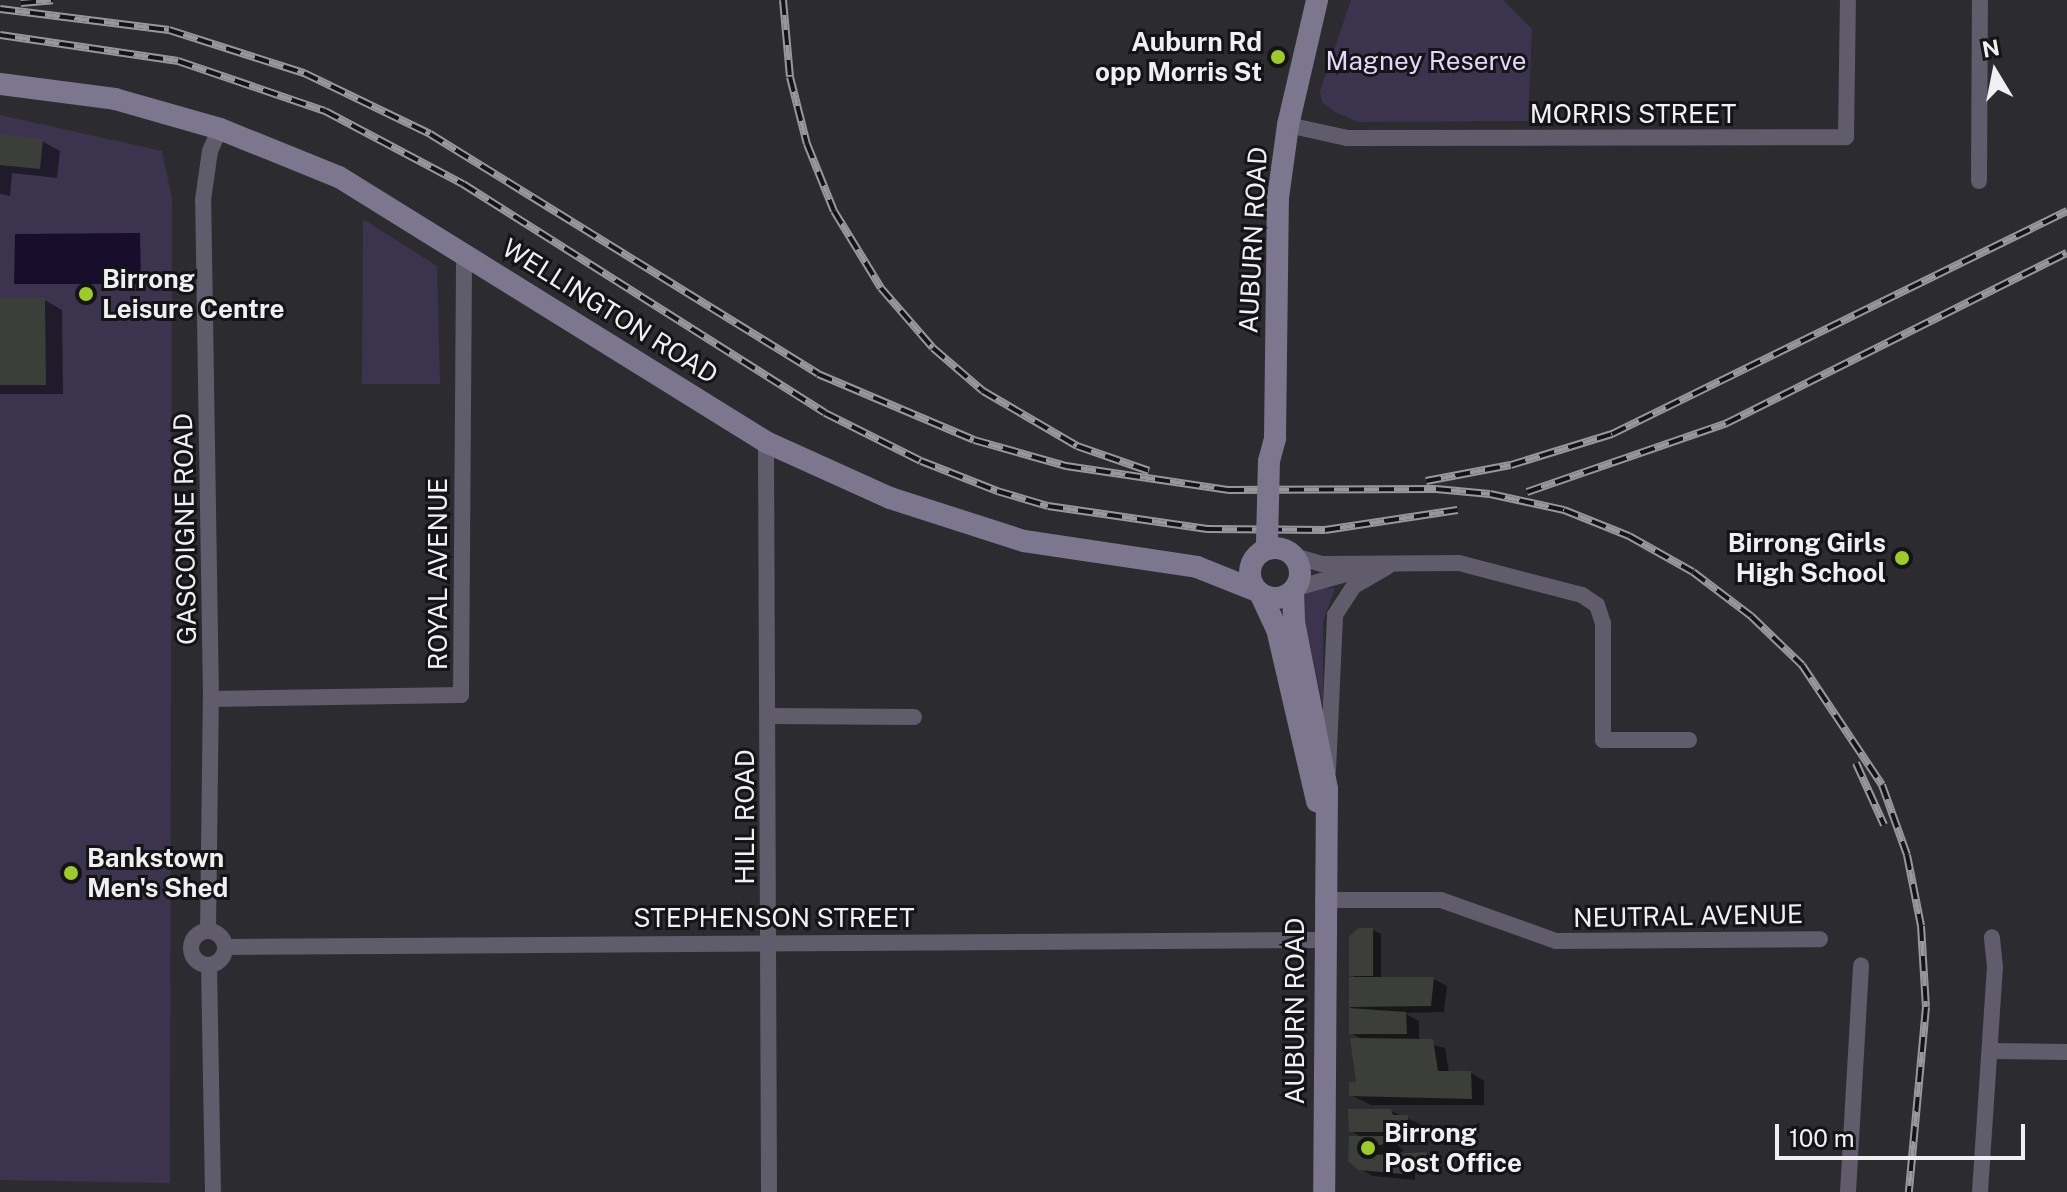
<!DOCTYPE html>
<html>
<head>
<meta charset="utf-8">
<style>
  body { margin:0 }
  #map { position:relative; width:2067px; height:1192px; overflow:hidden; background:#2c2b2f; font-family:"Public Sans",sans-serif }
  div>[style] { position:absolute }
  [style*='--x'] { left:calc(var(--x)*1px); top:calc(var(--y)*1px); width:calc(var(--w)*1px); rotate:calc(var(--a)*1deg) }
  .green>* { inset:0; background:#3c344f }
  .water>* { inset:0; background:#180d2b }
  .shadow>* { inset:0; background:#0007 }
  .building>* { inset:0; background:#3c3e39 }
  .street>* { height:16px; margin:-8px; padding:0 8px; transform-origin:8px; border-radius:8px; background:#605c6c }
  .street>.ring { margin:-8px; padding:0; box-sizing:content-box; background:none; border:16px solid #605c6c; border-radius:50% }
  .secondary>* { height:22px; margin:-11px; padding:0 11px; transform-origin:11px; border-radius:11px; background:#7d768f }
  .secondary>.ring { margin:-11px; padding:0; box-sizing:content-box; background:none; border:22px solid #7d768f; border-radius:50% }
  .rail>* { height:8px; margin-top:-4px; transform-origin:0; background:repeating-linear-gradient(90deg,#141416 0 15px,#98979b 0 30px); box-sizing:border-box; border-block:2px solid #98979b }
  .secondary-bridge>* { height:22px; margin:-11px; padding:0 11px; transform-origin:11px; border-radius:11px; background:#7d768f }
  .dots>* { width:22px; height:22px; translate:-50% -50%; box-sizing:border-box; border:4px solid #141416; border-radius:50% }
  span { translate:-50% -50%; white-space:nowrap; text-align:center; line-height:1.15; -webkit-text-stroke:6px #141416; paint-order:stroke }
  .poi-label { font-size:26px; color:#f0eff2; font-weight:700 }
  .right { translate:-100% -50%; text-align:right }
  .left { translate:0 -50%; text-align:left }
  .park-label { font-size:26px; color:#e1d6fc }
  .street-label { font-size:26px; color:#f0eff2 }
  .north { position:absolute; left:1955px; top:32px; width:80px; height:80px; -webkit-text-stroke:6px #141416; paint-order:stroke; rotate:350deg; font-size:22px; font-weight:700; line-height:32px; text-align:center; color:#f0eff2 }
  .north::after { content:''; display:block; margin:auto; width:28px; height:36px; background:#f0eff2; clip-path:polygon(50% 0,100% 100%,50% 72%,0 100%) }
  .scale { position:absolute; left:1775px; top:1124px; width:250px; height:36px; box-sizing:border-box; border:4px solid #f0eff2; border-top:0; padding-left:10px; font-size:24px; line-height:28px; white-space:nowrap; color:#f0eff2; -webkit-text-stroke:6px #141416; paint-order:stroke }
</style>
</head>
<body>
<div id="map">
  <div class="green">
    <i style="clip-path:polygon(1351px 0,1503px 0,1532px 29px,1528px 121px,1358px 122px,1335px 112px,1322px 102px,1320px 91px)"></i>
    <i style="clip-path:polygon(0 115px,162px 151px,172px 199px,170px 1183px,0 1180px)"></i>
    <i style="clip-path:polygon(363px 219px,437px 266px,440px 384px,362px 384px)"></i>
    <i style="clip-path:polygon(1335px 588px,1323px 622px,1323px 706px,1300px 597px,1308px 589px)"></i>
  </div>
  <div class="water">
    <i style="clip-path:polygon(140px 233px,141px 284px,14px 284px,15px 234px)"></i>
  </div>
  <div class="shadow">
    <i style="clip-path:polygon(0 136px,42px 141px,60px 151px,57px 178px,12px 173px,10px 196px,0 194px)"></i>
    <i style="clip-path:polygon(0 300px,45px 300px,62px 310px,63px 394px,0 394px)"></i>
    <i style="clip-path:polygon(1373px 930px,1381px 934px,1381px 979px,1434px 979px,1447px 986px,1444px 1012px,1404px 1013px,1419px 1021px,1419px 1041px,1445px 1048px,1449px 1073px,1471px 1073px,1484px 1081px,1484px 1105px,1371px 1105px,1351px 1095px,1358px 1084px,1364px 1040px,1351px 1033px,1351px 979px,1358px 979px,1351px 975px)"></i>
    <i style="clip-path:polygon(1391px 1111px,1420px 1124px,1420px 1139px,1392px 1139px,1404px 1151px,1390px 1156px,1427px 1154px,1440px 1161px,1439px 1172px,1415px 1173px,1415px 1180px,1373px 1176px,1359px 1168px,1363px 1138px,1351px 1131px)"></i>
  </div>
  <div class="building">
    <i style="clip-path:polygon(0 134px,43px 139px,40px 169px,0 165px)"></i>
    <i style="clip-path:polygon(0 298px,45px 298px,46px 385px,0 385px)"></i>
    <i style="clip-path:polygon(1358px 928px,1373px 928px,1373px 976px,1349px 976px,1349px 937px)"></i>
    <i style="clip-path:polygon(1349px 977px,1434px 977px,1431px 1006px,1349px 1007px)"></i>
    <i style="clip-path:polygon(1349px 1008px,1406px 1012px,1407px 1034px,1349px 1034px)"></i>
    <i style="clip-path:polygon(1350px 1038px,1433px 1039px,1438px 1071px,1471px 1071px,1472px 1099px,1349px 1096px,1349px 1082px,1356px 1082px)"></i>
    <i style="clip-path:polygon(1348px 1109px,1391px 1109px,1393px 1115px,1408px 1115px,1408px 1132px,1349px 1132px)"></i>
    <i style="clip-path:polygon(1349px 1136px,1391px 1136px,1392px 1144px,1379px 1145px,1373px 1155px,1427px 1152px,1426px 1166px,1402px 1167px,1403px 1174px,1358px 1170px,1348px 1161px)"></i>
  </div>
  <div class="street">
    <i style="--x:1288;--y:125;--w:60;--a:12.4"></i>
    <i style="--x:1347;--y:138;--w:499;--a:-0.1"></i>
    <i style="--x:1846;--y:137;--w:135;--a:-89.2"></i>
    <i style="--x:1979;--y:181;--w:181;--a:-89.7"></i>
    <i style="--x:766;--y:442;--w:750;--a:89.77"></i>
    <i style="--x:1294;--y:556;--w:29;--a:16"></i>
    <i style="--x:1322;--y:564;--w:137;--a:-0.4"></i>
    <i style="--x:1459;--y:563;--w:127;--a:14.6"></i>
    <i style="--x:1582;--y:595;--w:18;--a:34"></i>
    <i style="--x:1597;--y:605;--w:20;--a:72"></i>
    <i style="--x:1603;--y:624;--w:116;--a:90"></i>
    <i style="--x:1603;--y:740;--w:86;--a:0"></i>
    <i style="--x:1296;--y:588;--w:63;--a:-15.6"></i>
    <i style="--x:211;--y:699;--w:250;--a:-0.9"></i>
    <i style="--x:461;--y:695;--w:443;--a:-89.6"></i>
    <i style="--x:769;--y:716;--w:145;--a:0.4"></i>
    <i style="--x:1328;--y:771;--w:156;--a:-87.4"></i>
    <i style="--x:1335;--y:615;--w:35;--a:-57"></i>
    <i style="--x:1354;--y:586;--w:38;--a:-30"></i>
    <i style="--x:1323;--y:900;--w:118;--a:0"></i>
    <i style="--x:1441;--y:900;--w:122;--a:19.6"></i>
    <i style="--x:1556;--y:941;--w:264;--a:-0.4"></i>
    <i style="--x:208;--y:931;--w:232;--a:-89.3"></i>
    <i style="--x:211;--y:699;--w:499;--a:-90.9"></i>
    <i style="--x:203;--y:200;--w:49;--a:-81.9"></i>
    <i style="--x:210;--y:151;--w:24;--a:-66"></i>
    <i class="ring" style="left:191px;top:931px;width:18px;height:18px"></i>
    <i style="--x:226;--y:947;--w:1097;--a:-0.37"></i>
    <i style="--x:209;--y:965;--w:227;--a:89"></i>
    <i style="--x:1990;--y:1051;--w:77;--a:0.7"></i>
    <i style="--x:1848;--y:1192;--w:227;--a:-86.7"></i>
    <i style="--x:1980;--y:1192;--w:225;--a:-86.2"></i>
    <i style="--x:1995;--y:967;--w:30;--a:-96"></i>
  </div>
  <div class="secondary">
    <i style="--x:0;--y:84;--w:116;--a:7.4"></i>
    <i style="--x:115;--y:99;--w:109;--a:15.9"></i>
    <i style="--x:220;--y:129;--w:128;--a:22"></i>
    <i style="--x:339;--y:177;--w:503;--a:31.82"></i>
    <i style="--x:766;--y:442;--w:136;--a:24.3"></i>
    <i style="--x:890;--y:498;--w:141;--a:17.8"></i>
    <i style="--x:1024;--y:541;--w:175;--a:8.5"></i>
    <i style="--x:1197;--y:567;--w:65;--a:21.8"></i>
    <i style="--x:1269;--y:461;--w:24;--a:-75"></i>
    <i style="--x:1275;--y:438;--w:240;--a:-89.3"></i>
    <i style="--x:1278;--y:198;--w:74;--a:-82.2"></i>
    <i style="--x:1288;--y:125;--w:128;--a:-76.9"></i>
    <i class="ring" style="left:1250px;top:548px;width:28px;height:28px"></i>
    <i style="--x:1293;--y:591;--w:31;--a:88"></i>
    <i style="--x:1294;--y:622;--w:170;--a:78.8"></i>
    <i style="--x:1327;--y:789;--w:403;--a:90.4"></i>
    <i style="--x:1260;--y:593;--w:40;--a:65"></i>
    <i style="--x:1277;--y:629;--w:177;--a:76.9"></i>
  </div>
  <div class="rail">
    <i style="--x:783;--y:0;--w:77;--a:84.8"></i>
    <i style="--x:790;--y:77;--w:69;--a:75.8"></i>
    <i style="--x:807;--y:144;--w:72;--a:68.1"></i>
    <i style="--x:834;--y:211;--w:90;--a:58.6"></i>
    <i style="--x:881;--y:288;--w:79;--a:49.1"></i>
    <i style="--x:933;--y:348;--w:66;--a:40.7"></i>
    <i style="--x:983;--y:391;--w:109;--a:30.3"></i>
    <i style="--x:1077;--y:446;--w:76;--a:19.1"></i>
    <i style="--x:21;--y:3;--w:32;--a:-5"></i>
    <i style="--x:0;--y:9;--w:170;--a:7.1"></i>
    <i style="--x:169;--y:30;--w:142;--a:17.7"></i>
    <i style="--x:304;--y:73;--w:140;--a:25.8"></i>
    <i style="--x:430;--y:134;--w:456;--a:31.7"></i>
    <i style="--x:818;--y:374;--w:169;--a:22.9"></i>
    <i style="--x:974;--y:440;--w:96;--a:15.8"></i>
    <i style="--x:1066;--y:466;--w:165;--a:8.4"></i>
    <i style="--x:1229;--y:490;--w:207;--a:-0.3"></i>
    <i style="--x:1436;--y:489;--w:54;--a:5.3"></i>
    <i style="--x:1490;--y:494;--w:76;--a:12.2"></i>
    <i style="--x:1564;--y:510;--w:70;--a:21.8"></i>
    <i style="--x:1629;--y:536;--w:73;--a:29.4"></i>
    <i style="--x:1693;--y:572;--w:73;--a:37.2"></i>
    <i style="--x:1751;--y:616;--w:71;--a:43.9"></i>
    <i style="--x:1802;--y:665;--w:144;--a:56.3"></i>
    <i style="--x:1882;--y:785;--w:74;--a:70.3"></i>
    <i style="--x:1907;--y:855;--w:72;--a:78.8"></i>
    <i style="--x:1921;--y:926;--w:81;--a:86.5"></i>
    <i style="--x:1926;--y:1007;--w:186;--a:95.3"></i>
    <i style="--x:0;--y:35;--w:180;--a:8.3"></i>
    <i style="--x:178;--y:61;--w:155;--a:18.8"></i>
    <i style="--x:325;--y:111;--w:156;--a:27.9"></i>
    <i style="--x:463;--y:184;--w:428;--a:32.3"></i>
    <i style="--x:825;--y:413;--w:107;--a:26.6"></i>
    <i style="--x:921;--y:461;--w:82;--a:21.5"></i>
    <i style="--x:997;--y:491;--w:53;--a:16.4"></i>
    <i style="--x:1048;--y:506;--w:161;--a:8.2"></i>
    <i style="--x:1207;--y:529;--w:118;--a:0.5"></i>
    <i style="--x:1325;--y:530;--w:134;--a:-8.6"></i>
    <i style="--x:1426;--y:481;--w:86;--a:-10.7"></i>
    <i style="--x:1511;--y:465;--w:106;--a:-17.1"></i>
    <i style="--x:1612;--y:434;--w:507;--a:-26.11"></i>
    <i style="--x:1527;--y:492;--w:212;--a:-19"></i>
    <i style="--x:1727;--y:423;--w:380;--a:-26.6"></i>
    <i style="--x:1856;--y:763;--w:68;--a:65.7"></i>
  </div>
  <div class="secondary-bridge">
    <i style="--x:1267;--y:542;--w:81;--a:-88.6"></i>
  </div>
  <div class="dots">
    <i style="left:1278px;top:57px;background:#9eca2f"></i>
    <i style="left:86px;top:294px;background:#9eca2f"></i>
    <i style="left:1902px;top:558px;background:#9eca2f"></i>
    <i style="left:71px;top:873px;background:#9eca2f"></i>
    <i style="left:1368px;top:1148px;background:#9eca2f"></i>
  </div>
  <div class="poi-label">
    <span class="right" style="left:1262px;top:57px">Auburn Rd<br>opp Morris St</span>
    <span class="left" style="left:102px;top:294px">Birrong<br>Leisure Centre</span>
    <span class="right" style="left:1886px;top:558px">Birrong Girls<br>High School</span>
    <span class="left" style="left:87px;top:873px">Bankstown<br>Men's Shed</span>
    <span class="left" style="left:1384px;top:1148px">Birrong<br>Post Office</span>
  </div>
  <div class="park-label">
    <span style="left:1426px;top:61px">Magney Reserve</span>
  </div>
  <div class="street-label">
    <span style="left:1633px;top:114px">MORRIS STREET</span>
    <span style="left:1253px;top:240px;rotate:-87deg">AUBURN ROAD</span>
    <span style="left:610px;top:311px;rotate:32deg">WELLINGTON ROAD</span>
    <span style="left:185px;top:529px;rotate:-91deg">GASCOIGNE ROAD</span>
    <span style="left:438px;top:574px;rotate:-90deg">ROYAL AVENUE</span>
    <span style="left:745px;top:817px;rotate:-90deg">HILL ROAD</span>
    <span style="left:1688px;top:916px;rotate:-1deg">NEUTRAL AVENUE</span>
    <span style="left:774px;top:918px">STEPHENSON STREET</span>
    <span style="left:1295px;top:1011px;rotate:-90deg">AUBURN ROAD</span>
  </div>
  <div class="north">N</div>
  <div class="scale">100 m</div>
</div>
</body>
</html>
